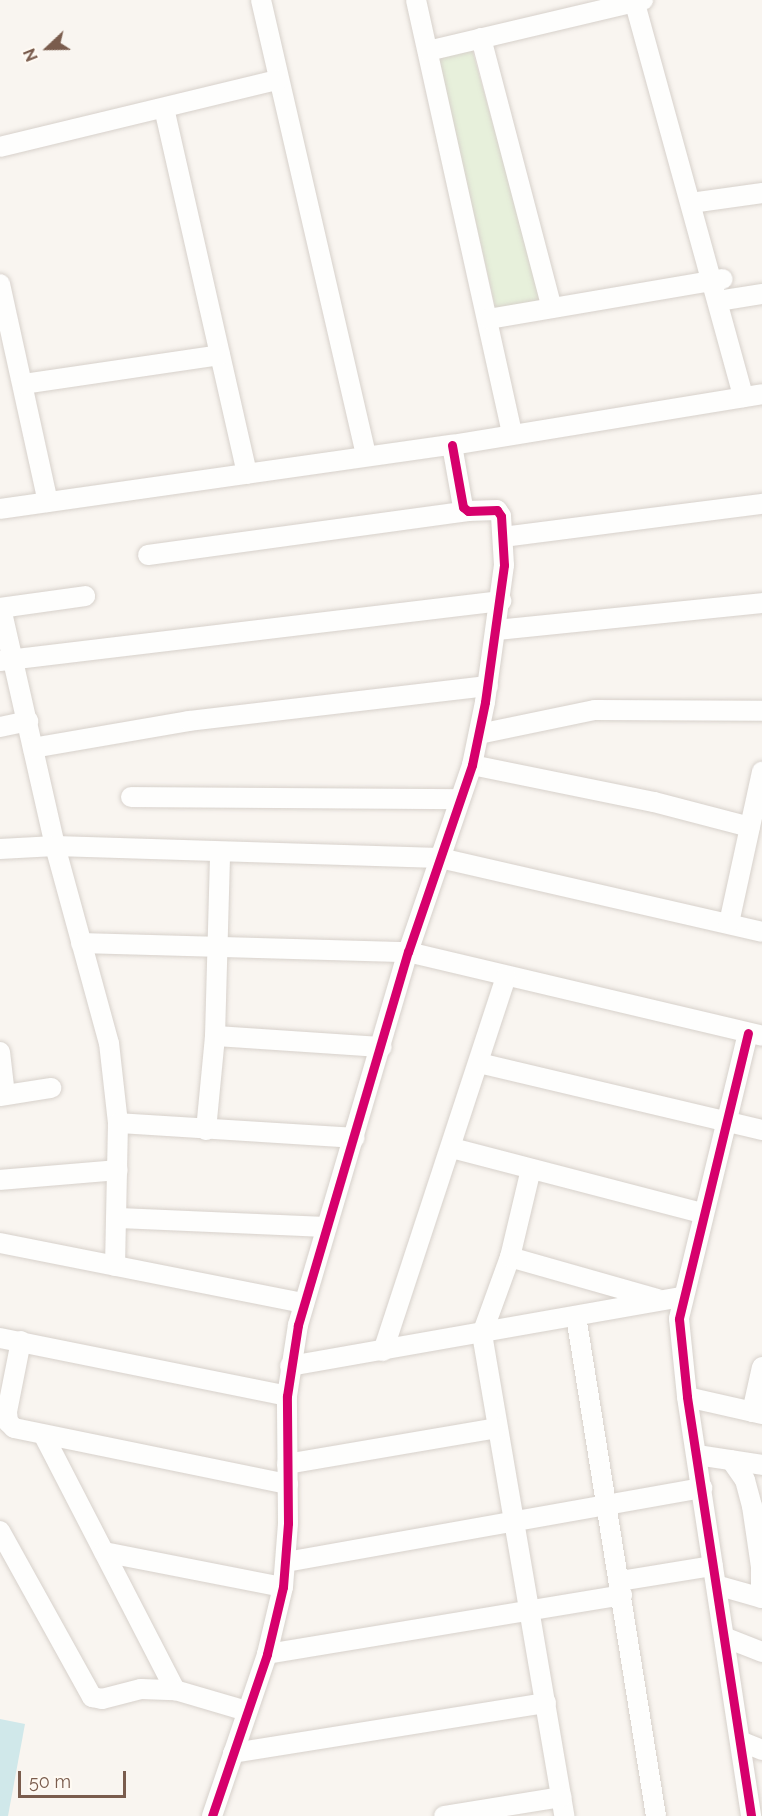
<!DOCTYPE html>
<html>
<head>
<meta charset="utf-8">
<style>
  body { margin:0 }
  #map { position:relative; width:762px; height:1816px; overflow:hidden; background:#f9f5f0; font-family:Raleway,sans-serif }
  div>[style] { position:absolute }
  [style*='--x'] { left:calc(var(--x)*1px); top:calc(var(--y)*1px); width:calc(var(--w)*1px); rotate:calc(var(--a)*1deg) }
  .green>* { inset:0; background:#e7f0db }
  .water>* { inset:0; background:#d0e8ea }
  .roads { filter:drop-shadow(0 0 2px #d7d1cb) drop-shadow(0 0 2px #d7d1cb) }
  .minor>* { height:20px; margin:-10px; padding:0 10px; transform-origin:10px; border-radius:10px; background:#fefefd }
  .cycleway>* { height:9px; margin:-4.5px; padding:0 4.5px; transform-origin:4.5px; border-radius:4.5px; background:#d6006c }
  span { translate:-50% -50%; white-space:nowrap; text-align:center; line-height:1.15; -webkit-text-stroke:4.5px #fffaf3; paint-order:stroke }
  .north { position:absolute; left:18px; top:18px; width:60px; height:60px; -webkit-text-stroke:4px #fffaf3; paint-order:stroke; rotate:248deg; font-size:16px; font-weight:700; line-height:24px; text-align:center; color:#7a5c4d }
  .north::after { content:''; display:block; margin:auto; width:21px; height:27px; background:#7a5c4d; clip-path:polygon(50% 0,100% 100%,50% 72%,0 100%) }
  .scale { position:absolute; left:18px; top:1771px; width:108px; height:27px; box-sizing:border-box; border:3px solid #7a5c4d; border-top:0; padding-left:8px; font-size:18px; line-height:21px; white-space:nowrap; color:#7a5c4d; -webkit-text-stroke:4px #fffaf3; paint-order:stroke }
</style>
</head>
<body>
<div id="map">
  <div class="green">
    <i style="clip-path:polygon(472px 49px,542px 301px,496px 311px,438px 56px)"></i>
  </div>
  <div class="water">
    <i style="clip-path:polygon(0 1719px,25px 1724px,8px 1816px,0 1816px)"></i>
  </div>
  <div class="roads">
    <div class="minor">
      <i style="--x:261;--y:0;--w:468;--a:77"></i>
      <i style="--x:416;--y:0;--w:444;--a:77.5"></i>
      <i style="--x:634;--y:0;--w:412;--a:74.6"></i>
      <i style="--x:481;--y:38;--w:279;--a:75.3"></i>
      <i style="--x:428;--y:51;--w:221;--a:-13.3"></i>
      <i style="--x:164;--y:108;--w:375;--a:77.2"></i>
      <i style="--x:0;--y:147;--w:286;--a:-13.6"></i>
      <i style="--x:691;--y:203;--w:72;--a:-8"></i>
      <i style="--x:0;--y:284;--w:223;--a:77.6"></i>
      <i style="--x:718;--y:301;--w:45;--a:-9"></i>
      <i style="--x:489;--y:319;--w:237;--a:-9.7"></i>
      <i style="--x:24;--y:384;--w:198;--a:-8.4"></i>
      <i style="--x:0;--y:509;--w:457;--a:-8.1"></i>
      <i style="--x:452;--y:445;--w:314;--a:-9.3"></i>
      <i style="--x:503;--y:537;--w:261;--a:-7.3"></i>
      <i style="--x:148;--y:555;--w:323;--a:-7.8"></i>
      <i style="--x:0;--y:608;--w:86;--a:-8"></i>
      <i style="--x:1;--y:608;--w:244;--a:77.2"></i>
      <i style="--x:55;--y:846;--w:204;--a:74.7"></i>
      <i style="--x:109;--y:1043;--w:81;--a:83.6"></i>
      <i style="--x:118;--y:1123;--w:143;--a:91.2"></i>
      <i style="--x:497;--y:630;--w:266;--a:-5.8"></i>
      <i style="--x:0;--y:661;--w:505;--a:-6.83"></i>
      <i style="--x:0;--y:727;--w:29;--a:-12"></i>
      <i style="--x:479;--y:734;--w:118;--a:-11.7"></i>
      <i style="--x:595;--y:710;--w:167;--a:0.3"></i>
      <i style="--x:33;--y:748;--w:158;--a:-9.8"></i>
      <i style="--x:189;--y:721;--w:301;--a:-6.7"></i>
      <i style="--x:472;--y:765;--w:186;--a:11.5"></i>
      <i style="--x:654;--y:802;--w:99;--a:14.6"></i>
      <i style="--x:131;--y:797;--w:327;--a:0.4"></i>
      <i style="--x:0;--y:849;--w:55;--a:-3.1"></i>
      <i style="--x:55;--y:846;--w:385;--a:1.8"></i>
      <i style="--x:440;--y:858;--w:330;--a:12.9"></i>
      <i style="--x:729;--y:923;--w:155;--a:-77.7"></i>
      <i style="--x:81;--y:943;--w:327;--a:1.6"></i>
      <i style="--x:408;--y:952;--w:364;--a:13.3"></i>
      <i style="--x:748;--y:1033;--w:294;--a:103.6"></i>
      <i style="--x:679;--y:1319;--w:78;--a:84.1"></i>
      <i style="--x:687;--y:1397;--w:424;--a:81.3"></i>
      <i style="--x:215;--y:1036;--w:167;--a:3.8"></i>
      <i style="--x:0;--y:1052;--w:43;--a:83.4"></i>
      <i style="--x:479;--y:1063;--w:291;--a:13.3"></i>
      <i style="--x:0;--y:1096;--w:52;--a:-8.9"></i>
      <i style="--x:118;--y:1123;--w:237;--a:3.6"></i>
      <i style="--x:206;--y:1130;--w:94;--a:-84.5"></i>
      <i style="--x:215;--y:1036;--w:183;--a:-88.4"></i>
      <i style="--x:452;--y:1148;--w:258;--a:14.6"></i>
      <i style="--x:531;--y:1169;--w:90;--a:103.4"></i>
      <i style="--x:510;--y:1257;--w:82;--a:110"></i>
      <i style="--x:482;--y:1334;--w:489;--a:80.3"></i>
      <i style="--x:0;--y:1180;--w:118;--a:-4.8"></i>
      <i style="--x:119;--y:1218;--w:207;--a:2.5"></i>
      <i style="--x:0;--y:1243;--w:310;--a:11.2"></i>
      <i style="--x:510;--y:1257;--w:153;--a:15.9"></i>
      <i style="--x:576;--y:1316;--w:506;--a:80.91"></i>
      <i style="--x:0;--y:1338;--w:293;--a:11.4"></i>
      <i style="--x:21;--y:1341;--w:72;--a:101.2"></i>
      <i style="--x:7;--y:1412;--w:10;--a:84"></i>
      <i style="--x:8;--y:1422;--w:8;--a:45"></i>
      <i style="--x:14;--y:1428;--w:280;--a:11.6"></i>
      <i style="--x:383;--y:1351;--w:394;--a:-71.8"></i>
      <i style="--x:290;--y:1366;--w:398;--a:-10"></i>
      <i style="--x:687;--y:1397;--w:77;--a:12.8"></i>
      <i style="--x:752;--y:1412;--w:46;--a:-77.5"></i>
      <i style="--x:44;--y:1436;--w:286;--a:62.7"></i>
      <i style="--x:175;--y:1690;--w:75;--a:16.3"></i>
      <i style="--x:697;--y:1455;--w:66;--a:8.7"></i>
      <i style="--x:731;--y:1460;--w:24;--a:55"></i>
      <i style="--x:745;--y:1480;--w:27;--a:75"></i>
      <i style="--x:752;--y:1506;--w:62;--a:81.6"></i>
      <i style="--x:761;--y:1567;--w:31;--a:90"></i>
      <i style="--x:287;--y:1464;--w:213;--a:-9.7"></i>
      <i style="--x:0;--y:1531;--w:190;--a:61"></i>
      <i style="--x:92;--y:1697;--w:10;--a:11"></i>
      <i style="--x:102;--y:1699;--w:40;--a:-14.4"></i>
      <i style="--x:141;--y:1689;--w:34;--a:2"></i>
      <i style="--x:104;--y:1552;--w:182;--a:11.1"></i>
      <i style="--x:286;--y:1562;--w:423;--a:-10.1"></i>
      <i style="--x:620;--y:1581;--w:94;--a:-9.2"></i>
      <i style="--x:716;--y:1585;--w:48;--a:15.8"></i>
      <i style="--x:724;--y:1637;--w:41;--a:21.5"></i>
      <i style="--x:267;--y:1654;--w:360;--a:-9.4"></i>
      <i style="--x:740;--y:1741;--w:24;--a:22"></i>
      <i style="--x:233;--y:1753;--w:317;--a:-9.1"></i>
      <i style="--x:212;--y:1816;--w:171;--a:-71.2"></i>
      <i style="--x:267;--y:1654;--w:69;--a:-76.6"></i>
      <i style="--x:283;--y:1587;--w:64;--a:-85.5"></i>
      <i style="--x:288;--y:1523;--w:127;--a:-90.5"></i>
      <i style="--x:287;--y:1396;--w:72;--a:-81.2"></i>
      <i style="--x:298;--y:1325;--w:389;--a:-73.6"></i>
      <i style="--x:408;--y:952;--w:198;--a:-71.1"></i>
      <i style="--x:472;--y:765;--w:64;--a:-78.3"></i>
      <i style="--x:485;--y:702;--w:138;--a:-82.1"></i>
      <i style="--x:504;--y:565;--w:49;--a:-93.5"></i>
      <i style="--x:501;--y:516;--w:7;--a:-124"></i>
      <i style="--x:497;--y:510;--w:29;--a:178"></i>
      <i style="--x:468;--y:511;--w:6;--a:-141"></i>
      <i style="--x:463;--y:507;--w:63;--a:-100.1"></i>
      <i style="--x:444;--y:1816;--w:119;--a:-9.2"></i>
    </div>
  </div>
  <div class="cycleway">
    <i style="--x:748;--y:1033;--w:294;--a:103.6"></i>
    <i style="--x:679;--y:1319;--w:78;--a:84.1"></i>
    <i style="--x:687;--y:1397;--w:424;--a:81.3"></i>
    <i style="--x:212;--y:1816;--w:171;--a:-71.2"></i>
    <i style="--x:267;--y:1654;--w:69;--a:-76.6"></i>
    <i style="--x:283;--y:1587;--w:64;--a:-85.5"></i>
    <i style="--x:288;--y:1523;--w:127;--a:-90.5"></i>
    <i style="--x:287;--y:1396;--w:72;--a:-81.2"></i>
    <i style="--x:298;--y:1325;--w:389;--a:-73.6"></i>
    <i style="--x:408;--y:952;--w:198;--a:-71.1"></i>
    <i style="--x:472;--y:765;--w:64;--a:-78.3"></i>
    <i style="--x:485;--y:702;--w:138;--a:-82.1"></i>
    <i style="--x:504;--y:565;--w:49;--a:-93.5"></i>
    <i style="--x:501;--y:516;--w:7;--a:-124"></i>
    <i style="--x:497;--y:510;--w:29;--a:178"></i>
    <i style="--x:468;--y:511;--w:6;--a:-141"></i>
    <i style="--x:463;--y:507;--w:63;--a:-100.1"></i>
  </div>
  <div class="north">N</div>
  <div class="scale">50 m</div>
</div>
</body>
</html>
